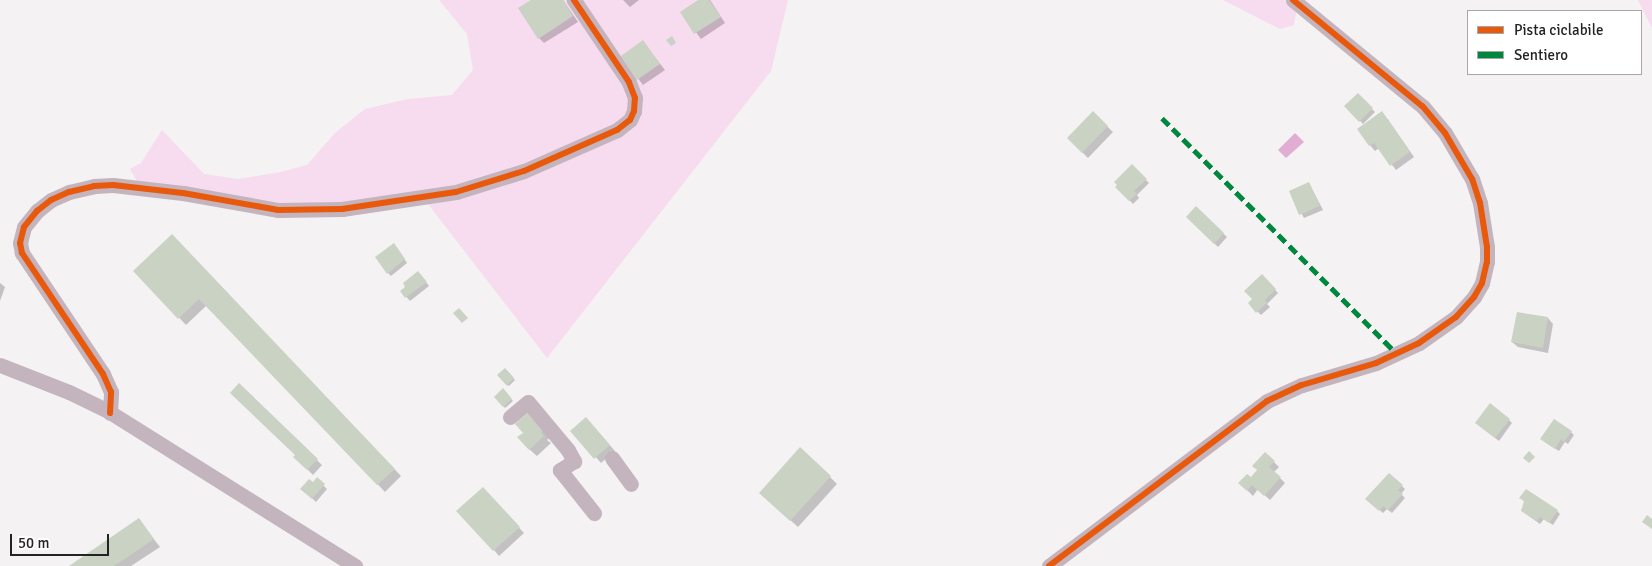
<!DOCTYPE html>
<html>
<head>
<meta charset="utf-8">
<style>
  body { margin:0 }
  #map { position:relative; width:1652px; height:566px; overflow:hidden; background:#f4f2f3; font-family:Signika,sans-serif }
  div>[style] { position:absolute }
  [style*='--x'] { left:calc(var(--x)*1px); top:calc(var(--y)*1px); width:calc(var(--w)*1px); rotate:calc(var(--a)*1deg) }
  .green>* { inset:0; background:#f7dbee }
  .water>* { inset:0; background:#e2add2 }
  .shadow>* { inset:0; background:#0003 }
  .building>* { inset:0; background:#cad2c4 }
  .minor>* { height:15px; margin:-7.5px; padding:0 7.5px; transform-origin:7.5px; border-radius:7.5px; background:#c4b4be }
  .quiet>* { height:5px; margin-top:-2.5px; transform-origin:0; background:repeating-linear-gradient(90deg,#00873e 0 10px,transparent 0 15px) }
  .cycleway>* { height:6px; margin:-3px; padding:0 3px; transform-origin:3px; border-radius:3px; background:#e8590c }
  span { translate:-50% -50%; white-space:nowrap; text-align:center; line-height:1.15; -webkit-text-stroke:5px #fff; paint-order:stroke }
  .legend { position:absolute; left:1467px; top:10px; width:175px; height:65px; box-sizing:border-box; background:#fff; border:1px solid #a7a7a7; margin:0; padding:6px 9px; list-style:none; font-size:15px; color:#242224 }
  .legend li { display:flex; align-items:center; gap:10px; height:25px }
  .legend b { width:25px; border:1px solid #a7a7a7 }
  .scale { position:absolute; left:10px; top:534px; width:99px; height:22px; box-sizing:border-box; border:2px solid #242224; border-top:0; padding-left:6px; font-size:15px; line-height:18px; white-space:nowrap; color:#242224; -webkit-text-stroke:4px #fff; paint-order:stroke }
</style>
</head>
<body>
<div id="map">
  <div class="green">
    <i style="clip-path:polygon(439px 0,788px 0,771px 71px,547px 358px,428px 204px,290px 208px,138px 183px,130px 169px,141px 163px,162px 130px,204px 174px,238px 179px,281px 172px,307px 165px,335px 133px,365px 109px,408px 99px,452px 95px,473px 70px,467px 34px)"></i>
    <i style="clip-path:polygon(1223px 0,1285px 0,1296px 13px,1294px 25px,1280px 29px)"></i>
    <i style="clip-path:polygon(1638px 0,1652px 0,1652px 28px)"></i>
  </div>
  <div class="water">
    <i style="clip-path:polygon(1295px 133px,1304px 142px,1286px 158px,1278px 150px)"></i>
  </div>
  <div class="shadow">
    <i style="clip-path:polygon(533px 0,563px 0,578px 22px,544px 43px,539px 38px)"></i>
    <i style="clip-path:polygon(623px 0,639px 0,630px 7px)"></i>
    <i style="clip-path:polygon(700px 0,710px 0,725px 23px,701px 39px,681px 12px)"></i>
    <i style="clip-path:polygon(643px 42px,665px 70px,643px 85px,622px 57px)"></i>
    <i style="clip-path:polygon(1358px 95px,1375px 112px,1363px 124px,1346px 106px)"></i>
    <i style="clip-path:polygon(1093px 113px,1113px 132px,1088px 158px,1068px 138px)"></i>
    <i style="clip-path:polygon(1387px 118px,1414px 157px,1396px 170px,1379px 148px,1375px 151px,1370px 145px)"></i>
    <i style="clip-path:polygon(1132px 166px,1149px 183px,1137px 195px,1139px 198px,1133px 204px,1117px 187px)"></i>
    <i style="clip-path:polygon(1309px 183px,1323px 210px,1304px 218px,1290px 192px)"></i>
    <i style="clip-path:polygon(1196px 208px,1227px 237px,1218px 247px,1188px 217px)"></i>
    <i style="clip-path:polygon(172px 236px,401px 476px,385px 492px,207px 305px,186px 325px,135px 271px)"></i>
    <i style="clip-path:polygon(397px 248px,407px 263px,391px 276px,388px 273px)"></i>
    <i style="clip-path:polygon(421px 276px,429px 286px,410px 301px,401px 291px)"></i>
    <i style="clip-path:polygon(1262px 276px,1278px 293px,1267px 304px,1270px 307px,1261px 315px,1249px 303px,1254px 299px)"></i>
    <i style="clip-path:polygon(0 283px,5px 287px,0 301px)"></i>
    <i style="clip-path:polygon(1548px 318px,1553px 324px,1548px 353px,1518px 347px,1512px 342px)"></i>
    <i style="clip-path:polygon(505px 369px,515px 380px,509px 386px,499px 375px)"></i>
    <i style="clip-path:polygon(240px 385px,322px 465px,313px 475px,295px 457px,297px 455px)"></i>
    <i style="clip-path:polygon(503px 390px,513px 401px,505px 408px,496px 397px)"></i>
    <i style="clip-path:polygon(529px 413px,551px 437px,547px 440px,551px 443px,537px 456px,529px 449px)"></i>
    <i style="clip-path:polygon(1509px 420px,1512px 423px,1499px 441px,1480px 426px)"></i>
    <i style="clip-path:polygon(591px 424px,615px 451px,601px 463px,572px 431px)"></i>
    <i style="clip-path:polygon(1571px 432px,1574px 435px,1568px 444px,1565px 442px,1559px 451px,1545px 442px)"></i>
    <i style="clip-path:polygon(1265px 453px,1279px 467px,1274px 472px,1285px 483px,1270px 500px,1258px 489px,1253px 496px,1240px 483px,1251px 479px,1259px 470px)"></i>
    <i style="clip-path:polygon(1389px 474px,1405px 489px,1401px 494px,1405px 498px,1392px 513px,1387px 509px,1383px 513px,1367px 499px)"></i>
    <i style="clip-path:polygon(830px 477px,837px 484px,798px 527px,768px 500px)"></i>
    <i style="clip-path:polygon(317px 479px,327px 489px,316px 502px,302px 489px,313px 484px)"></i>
    <i style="clip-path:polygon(488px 494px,524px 533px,499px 556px,494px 550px)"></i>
    <i style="clip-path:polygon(1521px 498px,1557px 511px,1560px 514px,1553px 525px,1544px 519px,1540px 524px,1526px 514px,1525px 502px)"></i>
    <i style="clip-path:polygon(139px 520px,160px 547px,131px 566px,71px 566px)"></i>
  </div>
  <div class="building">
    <i style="clip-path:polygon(531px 0,563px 0,573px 16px,538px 39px,518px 8px)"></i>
    <i style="clip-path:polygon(698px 0,709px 0,721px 17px,694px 34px,680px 12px)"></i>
    <i style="clip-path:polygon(672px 36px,676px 43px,671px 46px,666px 40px)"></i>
    <i style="clip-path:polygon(643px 40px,660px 64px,637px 80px,621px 56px)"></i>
    <i style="clip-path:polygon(1358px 93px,1373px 108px,1359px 122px,1344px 106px)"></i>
    <i style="clip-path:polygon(1093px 111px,1108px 126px,1082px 153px,1067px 138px)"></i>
    <i style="clip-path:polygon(1382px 111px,1410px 152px,1390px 166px,1374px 143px,1369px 146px,1357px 129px)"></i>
    <i style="clip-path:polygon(1132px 164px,1147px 179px,1134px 191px,1137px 194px,1129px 201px,1115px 187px,1117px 185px,1114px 182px)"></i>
    <i style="clip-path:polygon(1309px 182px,1320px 206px,1299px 215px,1289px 191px)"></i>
    <i style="clip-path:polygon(1196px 206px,1224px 233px,1214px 244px,1186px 217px)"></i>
    <i style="clip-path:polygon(172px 234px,395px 469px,377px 485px,199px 299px,178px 319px,133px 271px)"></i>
    <i style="clip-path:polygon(394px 243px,405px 259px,387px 274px,375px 257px)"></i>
    <i style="clip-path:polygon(418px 271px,427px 282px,405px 298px,400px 291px,405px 287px,403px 283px)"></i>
    <i style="clip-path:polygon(1262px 274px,1276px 289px,1265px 300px,1267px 303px,1256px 313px,1248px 303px,1252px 299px,1244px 291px)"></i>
    <i style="clip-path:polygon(459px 308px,468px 318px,462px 323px,453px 313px)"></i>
    <i style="clip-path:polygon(1517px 312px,1548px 317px,1543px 348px,1511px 342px)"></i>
    <i style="clip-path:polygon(505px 368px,514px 378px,507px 386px,497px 375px)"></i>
    <i style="clip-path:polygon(239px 383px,318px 459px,307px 470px,293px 457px,295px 455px,230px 393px)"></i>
    <i style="clip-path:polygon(503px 388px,512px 399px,503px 407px,494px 397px)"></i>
    <i style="clip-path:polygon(1490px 403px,1510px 419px,1495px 438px,1475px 423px)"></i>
    <i style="clip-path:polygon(529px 412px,544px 429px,541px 432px,544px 436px,529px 450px,517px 437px,523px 433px,515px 424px)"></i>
    <i style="clip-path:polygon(586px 417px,610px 445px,594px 459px,570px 431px)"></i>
    <i style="clip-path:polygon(1554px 419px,1572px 431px,1564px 442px,1561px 439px,1555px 449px,1540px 439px)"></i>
    <i style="clip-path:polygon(800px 447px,831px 476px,790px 521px,759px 493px)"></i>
    <i style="clip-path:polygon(1529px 451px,1535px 457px,1529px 463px,1523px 458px)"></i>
    <i style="clip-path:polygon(1265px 452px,1275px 461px,1269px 467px,1281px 477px,1264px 496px,1252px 485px,1247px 491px,1238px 483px,1247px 474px,1251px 477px,1257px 470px,1252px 466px)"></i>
    <i style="clip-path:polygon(1389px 473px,1403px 485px,1398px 490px,1403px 494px,1388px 510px,1383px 506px,1379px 511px,1365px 499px)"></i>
    <i style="clip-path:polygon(317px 477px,325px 484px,312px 499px,300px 489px,309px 479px,313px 482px)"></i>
    <i style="clip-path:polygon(483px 487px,520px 527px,493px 551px,456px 511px)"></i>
    <i style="clip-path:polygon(1526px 489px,1558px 510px,1549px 523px,1540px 517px,1537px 521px,1521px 511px,1524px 501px,1519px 498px)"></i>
    <i style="clip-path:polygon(1647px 515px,1652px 519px,1652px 529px,1642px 522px)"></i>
    <i style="clip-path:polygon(139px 518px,154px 539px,114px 566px,69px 566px)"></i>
  </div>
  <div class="minor">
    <i style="--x:0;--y:365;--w:74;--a:21.4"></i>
    <i style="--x:69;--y:392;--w:43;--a:26"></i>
    <i style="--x:108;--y:411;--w:292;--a:32.1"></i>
    <i style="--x:110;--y:413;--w:21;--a:-87"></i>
    <i style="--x:111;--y:392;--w:20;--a:-114"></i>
    <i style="--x:103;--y:374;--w:146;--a:-123.8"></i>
    <i style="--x:22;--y:253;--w:10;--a:-101"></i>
    <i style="--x:20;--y:243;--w:16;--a:-76"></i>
    <i style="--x:24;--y:227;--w:21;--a:-51"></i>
    <i style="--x:37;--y:211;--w:18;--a:-38"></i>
    <i style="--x:51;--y:200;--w:20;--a:-24"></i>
    <i style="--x:69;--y:192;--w:26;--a:-13"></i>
    <i style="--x:94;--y:186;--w:19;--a:-3"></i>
    <i style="--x:113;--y:185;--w:70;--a:6.5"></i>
    <i style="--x:183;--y:193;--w:97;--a:10.1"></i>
    <i style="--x:278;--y:210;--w:64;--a:-0.9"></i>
    <i style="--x:342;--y:209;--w:115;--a:-8.5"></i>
    <i style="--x:456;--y:192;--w:71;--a:-17.2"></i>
    <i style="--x:524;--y:171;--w:102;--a:-23.8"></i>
    <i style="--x:617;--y:130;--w:16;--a:-38"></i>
    <i style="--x:630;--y:120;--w:10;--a:-66"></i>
    <i style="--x:634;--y:111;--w:13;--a:-86"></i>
    <i style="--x:635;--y:98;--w:17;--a:-111"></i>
    <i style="--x:629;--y:82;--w:99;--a:-123.9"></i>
    <i style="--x:510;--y:417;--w:23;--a:-40"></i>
    <i style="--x:528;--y:402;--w:62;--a:50.2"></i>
    <i style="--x:568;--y:450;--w:13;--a:61"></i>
    <i style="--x:574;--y:461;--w:17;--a:147"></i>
    <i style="--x:560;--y:470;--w:55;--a:51.7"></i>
    <i style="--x:612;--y:458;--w:32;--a:54"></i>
    <i style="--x:1049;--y:566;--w:273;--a:-37.1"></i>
    <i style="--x:1267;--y:401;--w:38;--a:-25"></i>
    <i style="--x:1302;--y:385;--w:77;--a:-16.6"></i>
    <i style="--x:1376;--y:363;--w:47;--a:-24.9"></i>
    <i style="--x:1419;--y:343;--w:45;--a:-35.1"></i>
    <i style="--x:1456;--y:317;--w:27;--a:-48"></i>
    <i style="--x:1474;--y:297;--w:16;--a:-60"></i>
    <i style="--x:1482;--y:283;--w:22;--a:-77"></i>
    <i style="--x:1487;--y:262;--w:15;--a:-90"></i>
    <i style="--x:1487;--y:247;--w:45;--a:-99"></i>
    <i style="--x:1480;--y:203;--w:25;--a:-108"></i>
    <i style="--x:1472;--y:179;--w:53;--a:-120.4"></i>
    <i style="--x:1445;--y:133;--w:35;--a:-130"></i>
    <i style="--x:1422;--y:106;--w:167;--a:-140.6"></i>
  </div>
  <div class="quiet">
    <i style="--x:1162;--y:118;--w:333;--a:45.1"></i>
  </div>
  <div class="cycleway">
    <i style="--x:110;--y:413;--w:21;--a:-87"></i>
    <i style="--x:111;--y:392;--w:20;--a:-114"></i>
    <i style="--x:103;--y:374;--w:146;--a:-123.8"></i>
    <i style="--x:22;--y:253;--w:10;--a:-101"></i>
    <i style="--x:20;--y:243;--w:16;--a:-76"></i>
    <i style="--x:24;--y:227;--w:21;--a:-51"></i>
    <i style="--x:37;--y:211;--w:18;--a:-38"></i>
    <i style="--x:51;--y:200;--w:20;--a:-24"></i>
    <i style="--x:69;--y:192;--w:26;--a:-13"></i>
    <i style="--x:94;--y:186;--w:19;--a:-3"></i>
    <i style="--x:113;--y:185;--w:70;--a:6.5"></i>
    <i style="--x:183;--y:193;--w:97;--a:10.1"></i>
    <i style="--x:278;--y:210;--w:64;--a:-0.9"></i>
    <i style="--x:342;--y:209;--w:115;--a:-8.5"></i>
    <i style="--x:456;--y:192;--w:71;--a:-17.2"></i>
    <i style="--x:524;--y:171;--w:102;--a:-23.8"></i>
    <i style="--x:617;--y:130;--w:16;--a:-38"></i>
    <i style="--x:630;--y:120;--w:10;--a:-66"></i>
    <i style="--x:634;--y:111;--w:13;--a:-86"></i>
    <i style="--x:635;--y:98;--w:17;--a:-111"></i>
    <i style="--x:629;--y:82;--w:99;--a:-123.9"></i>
    <i style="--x:1049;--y:566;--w:273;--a:-37.1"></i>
    <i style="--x:1267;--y:401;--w:38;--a:-25"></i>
    <i style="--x:1302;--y:385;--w:77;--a:-16.6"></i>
    <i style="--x:1376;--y:363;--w:47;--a:-24.9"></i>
    <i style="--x:1419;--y:343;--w:45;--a:-35.1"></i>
    <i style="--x:1456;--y:317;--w:27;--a:-48"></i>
    <i style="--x:1474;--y:297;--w:16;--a:-60"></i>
    <i style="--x:1482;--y:283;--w:22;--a:-77"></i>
    <i style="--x:1487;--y:262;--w:15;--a:-90"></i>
    <i style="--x:1487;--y:247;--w:45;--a:-99"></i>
    <i style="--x:1480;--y:203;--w:25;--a:-108"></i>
    <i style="--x:1472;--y:179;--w:53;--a:-120.4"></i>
    <i style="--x:1445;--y:133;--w:35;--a:-130"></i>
    <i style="--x:1422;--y:106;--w:167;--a:-140.6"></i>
  </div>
  <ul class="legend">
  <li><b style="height:6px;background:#e8590c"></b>Pista ciclabile</li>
  <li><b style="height:6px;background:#00873e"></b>Sentiero</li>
  </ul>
  <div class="scale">50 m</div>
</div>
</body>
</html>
